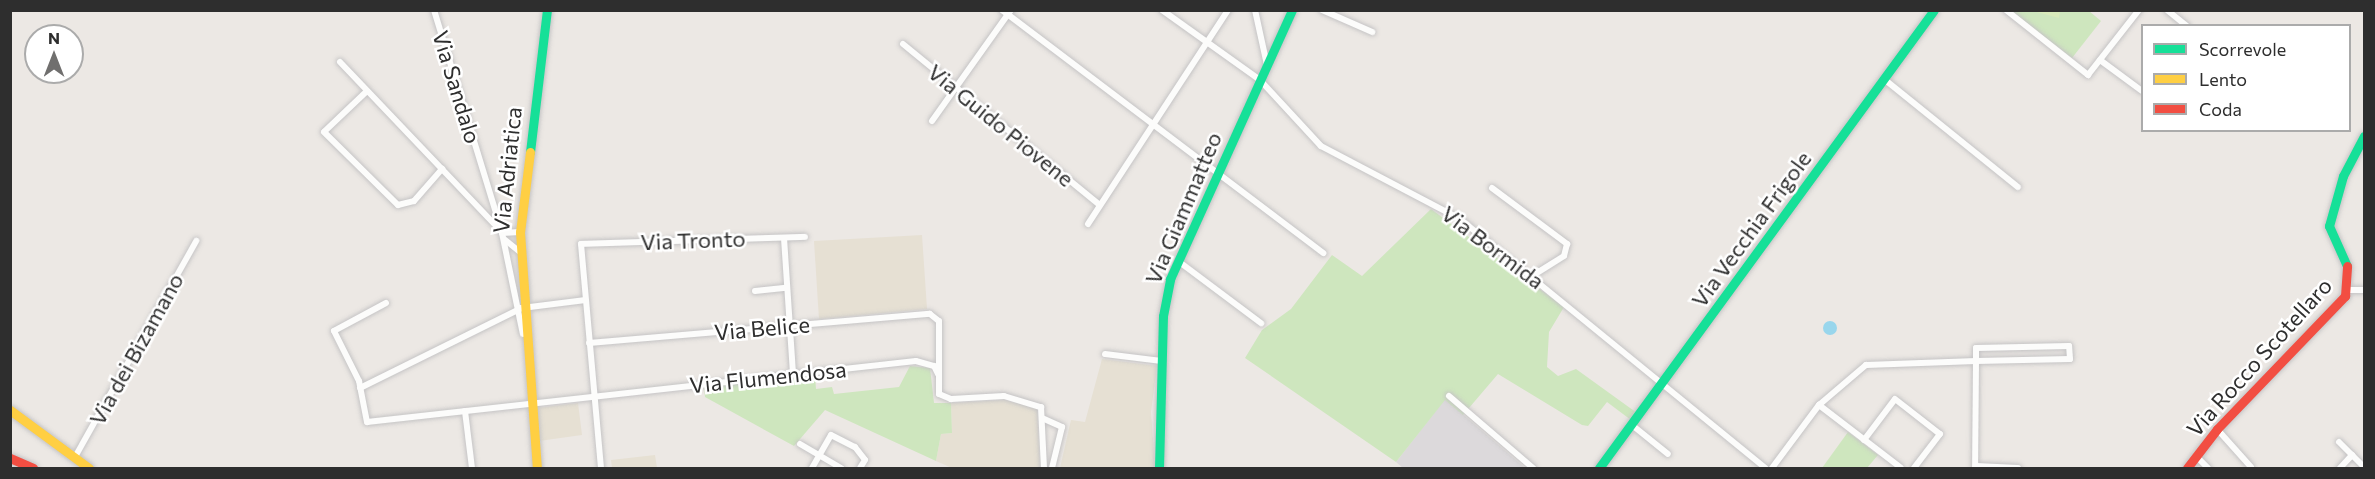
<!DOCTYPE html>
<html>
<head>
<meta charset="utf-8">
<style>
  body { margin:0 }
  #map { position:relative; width:2375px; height:479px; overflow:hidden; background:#ece8e4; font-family:Commissioner,sans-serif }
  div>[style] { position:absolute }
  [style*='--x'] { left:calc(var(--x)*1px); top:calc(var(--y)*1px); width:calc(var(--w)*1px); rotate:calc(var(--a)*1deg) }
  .industrial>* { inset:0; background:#dcd9db }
  .education>* { inset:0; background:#e6e0d3 }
  .green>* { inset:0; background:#cee6be }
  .pitch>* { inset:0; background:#d9eabb }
  .water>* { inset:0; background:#99d6ec }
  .round { border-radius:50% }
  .roads { filter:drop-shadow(0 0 2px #c5c4c5) drop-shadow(0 0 2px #c5c4c5) }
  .street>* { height:6px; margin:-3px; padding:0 3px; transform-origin:3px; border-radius:3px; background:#fcfcfb }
  .fast>* { height:9px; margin:-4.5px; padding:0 4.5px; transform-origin:4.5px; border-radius:4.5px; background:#16e098 }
  .slow>* { height:9px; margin:-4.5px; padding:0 4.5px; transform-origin:4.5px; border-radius:4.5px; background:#ffcf43 }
  .jam>* { height:9px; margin:-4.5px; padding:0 4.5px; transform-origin:4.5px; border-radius:4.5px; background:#f24e42 }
  span { translate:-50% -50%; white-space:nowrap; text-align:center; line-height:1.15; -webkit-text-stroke:5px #fff; paint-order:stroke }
  .street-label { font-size:22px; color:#2e2e2e }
  .frame { position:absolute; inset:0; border:12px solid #2e2e2e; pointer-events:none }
  .legend { position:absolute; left:2141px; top:24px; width:210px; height:108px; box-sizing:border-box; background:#fff; border:2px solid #ababab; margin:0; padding:8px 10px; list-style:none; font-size:18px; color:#2e2e2e }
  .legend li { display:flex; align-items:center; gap:12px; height:30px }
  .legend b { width:30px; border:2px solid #ababab }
  .north { position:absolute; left:24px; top:24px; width:60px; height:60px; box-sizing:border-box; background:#fff; border:2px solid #ababab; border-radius:50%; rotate:0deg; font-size:16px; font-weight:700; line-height:24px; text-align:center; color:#2e2e2e }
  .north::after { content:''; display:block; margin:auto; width:21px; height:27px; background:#706f6e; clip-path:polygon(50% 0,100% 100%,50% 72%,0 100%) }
</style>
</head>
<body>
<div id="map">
  <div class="industrial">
    <i style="clip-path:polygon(1445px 399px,1525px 468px,1403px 468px,1396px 462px)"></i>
  </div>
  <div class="education">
    <i style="clip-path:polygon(922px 235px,927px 309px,819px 319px,814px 241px)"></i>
    <i style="clip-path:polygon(1102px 359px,1157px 366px,1151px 412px,1155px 468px,1060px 468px,1071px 420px,1085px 422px)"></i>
    <i style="clip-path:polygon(1005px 400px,1037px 409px,1040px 468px,952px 468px,936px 461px,941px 434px,952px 433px,951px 403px)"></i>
    <i style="clip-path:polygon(578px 403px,582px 435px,539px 441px,536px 408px)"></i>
    <i style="clip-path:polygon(655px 455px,657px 468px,612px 468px,611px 460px)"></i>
  </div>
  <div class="green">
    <i style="clip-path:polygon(2011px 11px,2089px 11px,2101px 21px,2072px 58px)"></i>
    <i style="clip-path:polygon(1431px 209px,1564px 307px,1549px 332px,1547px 367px,1558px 376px,1576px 369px,1637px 413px,1631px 420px,1607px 402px,1588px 426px,1582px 425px,1498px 374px,1463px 415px,1445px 400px,1396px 462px,1245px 358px,1262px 330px,1291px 309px,1332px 255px,1362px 276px)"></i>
    <i style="clip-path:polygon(910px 366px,930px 368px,934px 403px,951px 403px,952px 433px,941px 434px,936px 461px,825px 410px,794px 446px,705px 397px,704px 387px,815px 376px,816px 389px,832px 387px,834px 394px,899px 387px)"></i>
    <i style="clip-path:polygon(1848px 432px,1878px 455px,1867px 468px,1822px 468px)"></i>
  </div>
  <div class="pitch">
    <i style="clip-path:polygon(2033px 11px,2033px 10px,2060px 11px,2059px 18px)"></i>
  </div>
  <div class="water">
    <i class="round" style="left:1823px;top:321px;width:14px;height:14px"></i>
  </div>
  <div class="roads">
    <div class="street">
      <i style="--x:434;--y:10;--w:233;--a:73"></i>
      <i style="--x:502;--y:233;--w:103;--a:78.3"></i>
      <i style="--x:1002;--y:10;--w:403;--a:37.1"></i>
      <i style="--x:1162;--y:10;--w:120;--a:35.5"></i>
      <i style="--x:1260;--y:80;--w:90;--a:47.3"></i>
      <i style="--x:1321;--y:146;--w:157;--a:27.7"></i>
      <i style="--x:1460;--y:219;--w:394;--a:39.2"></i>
      <i style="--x:1255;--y:10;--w:56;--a:77.7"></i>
      <i style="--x:1322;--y:10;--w:55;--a:23.7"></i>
      <i style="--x:2006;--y:10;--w:105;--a:38.4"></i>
      <i style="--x:2088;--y:75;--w:83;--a:-51.9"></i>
      <i style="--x:2167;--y:10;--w:26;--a:39"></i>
      <i style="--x:903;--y:44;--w:254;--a:39.3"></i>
      <i style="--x:2100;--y:60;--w:52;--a:36.4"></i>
      <i style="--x:340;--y:62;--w:232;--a:46.4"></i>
      <i style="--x:1884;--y:79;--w:172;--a:38.9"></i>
      <i style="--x:367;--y:91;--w:59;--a:136.4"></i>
      <i style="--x:324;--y:132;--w:104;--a:44.6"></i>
      <i style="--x:398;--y:205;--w:16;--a:-14"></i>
      <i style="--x:414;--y:201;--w:43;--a:-48.8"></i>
      <i style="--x:932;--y:121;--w:136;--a:-54.6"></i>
      <i style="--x:1492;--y:188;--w:94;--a:36.7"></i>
      <i style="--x:1567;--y:244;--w:12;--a:104"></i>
      <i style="--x:1564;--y:256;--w:38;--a:148"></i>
      <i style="--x:1088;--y:224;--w:256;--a:-56.8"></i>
      <i style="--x:502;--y:233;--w:18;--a:-3"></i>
      <i style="--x:784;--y:238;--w:136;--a:86.2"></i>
      <i style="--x:504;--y:239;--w:21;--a:39"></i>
      <i style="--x:1178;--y:261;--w:104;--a:36.8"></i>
      <i style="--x:2348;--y:290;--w:16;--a:0"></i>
      <i style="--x:755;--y:291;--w:31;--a:-6"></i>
      <i style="--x:386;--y:303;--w:59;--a:151.7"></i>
      <i style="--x:334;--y:331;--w:56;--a:63.4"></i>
      <i style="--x:359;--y:381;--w:42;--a:79"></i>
      <i style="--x:367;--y:422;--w:552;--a:-6.34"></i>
      <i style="--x:916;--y:361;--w:19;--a:16"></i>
      <i style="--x:934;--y:366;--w:9;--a:63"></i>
      <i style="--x:589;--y:343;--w:342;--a:-4.9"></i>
      <i style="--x:930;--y:314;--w:11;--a:38"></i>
      <i style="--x:939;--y:321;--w:73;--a:90"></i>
      <i style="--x:939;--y:394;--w:13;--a:23"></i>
      <i style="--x:951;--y:399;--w:53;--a:-3.2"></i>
      <i style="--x:1004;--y:396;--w:39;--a:17"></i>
      <i style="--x:1041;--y:407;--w:61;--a:87.2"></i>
      <i style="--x:1105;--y:354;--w:57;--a:7"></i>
      <i style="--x:360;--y:388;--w:181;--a:-26.3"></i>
      <i style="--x:522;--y:308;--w:64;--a:-7.1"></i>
      <i style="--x:1449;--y:396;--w:111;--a:40.6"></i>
      <i style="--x:1819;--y:405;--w:103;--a:37.5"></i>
      <i style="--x:465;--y:411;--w:57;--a:83"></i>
      <i style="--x:1042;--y:418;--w:22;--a:24"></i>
      <i style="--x:1062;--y:427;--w:42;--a:103.7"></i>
      <i style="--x:1632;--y:425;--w:46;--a:38.9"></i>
      <i style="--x:2217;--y:429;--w:51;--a:48.2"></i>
      <i style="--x:1864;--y:440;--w:51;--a:-52.9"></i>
      <i style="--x:1895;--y:399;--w:57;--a:37.9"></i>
      <i style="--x:1940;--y:434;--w:43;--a:127.4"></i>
      <i style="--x:2339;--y:442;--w:35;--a:45"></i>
      <i style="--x:800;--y:444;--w:48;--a:30.3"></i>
      <i style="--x:2196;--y:456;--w:17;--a:45"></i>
      <i style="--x:75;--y:457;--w:248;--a:-60.7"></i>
      <i style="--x:1976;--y:466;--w:42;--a:2.7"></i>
      <i style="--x:601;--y:468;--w:225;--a:-95.1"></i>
      <i style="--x:581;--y:244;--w:224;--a:-1.8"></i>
      <i style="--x:812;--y:468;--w:38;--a:-60"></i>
      <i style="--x:831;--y:435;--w:27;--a:27"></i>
      <i style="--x:855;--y:447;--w:16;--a:52"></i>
      <i style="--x:865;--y:460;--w:9;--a:122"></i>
      <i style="--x:1772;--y:468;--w:79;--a:-53.3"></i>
      <i style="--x:1819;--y:405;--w:62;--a:-40.4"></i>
      <i style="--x:1866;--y:365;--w:110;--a:-2.1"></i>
      <i style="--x:1976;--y:361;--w:94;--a:-1.2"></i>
      <i style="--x:2070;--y:359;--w:13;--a:-94"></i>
      <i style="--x:2069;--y:346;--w:93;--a:178.8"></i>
      <i style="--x:1976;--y:348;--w:13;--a:90"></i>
      <i style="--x:1976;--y:361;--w:107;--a:90.5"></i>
      <i style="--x:2340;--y:468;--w:18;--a:-47"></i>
    </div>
    <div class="fast">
      <i style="--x:530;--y:152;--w:143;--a:-83.2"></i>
      <i style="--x:2347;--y:266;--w:44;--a:-114.2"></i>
      <i style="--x:2329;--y:226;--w:52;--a:-74.4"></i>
      <i style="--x:2343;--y:176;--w:45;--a:-62.3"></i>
      <i style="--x:1159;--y:468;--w:152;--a:-88.5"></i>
      <i style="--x:1163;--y:316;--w:38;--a:-79"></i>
      <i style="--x:1170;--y:279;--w:295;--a:-65.6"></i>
      <i style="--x:1599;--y:468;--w:567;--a:-53.82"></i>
    </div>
    <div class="slow">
      <i style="--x:530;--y:152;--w:81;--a:97.1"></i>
      <i style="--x:520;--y:232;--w:237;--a:85.9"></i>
      <i style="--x:10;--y:410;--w:98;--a:36.3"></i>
    </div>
    <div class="jam">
      <i style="--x:10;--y:458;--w:25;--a:23"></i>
      <i style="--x:2187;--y:468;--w:49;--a:-52.4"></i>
      <i style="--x:2217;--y:429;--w:185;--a:-46.1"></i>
      <i style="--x:2345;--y:296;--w:30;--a:-86"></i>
    </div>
  </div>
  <div class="street-label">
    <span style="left:457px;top:87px;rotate:73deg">Via Sandalo</span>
    <span style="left:1001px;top:125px;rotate:39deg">Via Guido Piovene</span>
    <span style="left:507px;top:170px;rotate:-84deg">Via Adriatica</span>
    <span style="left:1183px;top:208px;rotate:-67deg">Via Giammatteo</span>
    <span style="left:1751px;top:229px;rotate:-54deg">Via Vecchia Frigole</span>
    <span style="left:693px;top:240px;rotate:-2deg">Via Tronto</span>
    <span style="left:1493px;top:247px;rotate:37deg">Via Bormida</span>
    <span style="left:762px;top:328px;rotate:-5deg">Via Belice</span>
    <span style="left:136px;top:349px;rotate:-61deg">Via dei Bizamano</span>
    <span style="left:2259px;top:357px;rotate:-48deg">Via Rocco Scotellaro</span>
    <span style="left:768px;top:377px;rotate:-6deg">Via Flumendosa</span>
  </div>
  <div class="frame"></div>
  <ul class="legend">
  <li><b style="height:8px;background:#16e098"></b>Scorrevole</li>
  <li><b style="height:8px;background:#ffcf43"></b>Lento</li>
  <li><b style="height:8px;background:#f24e42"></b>Coda</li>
  </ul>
  <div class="north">N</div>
</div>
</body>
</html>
